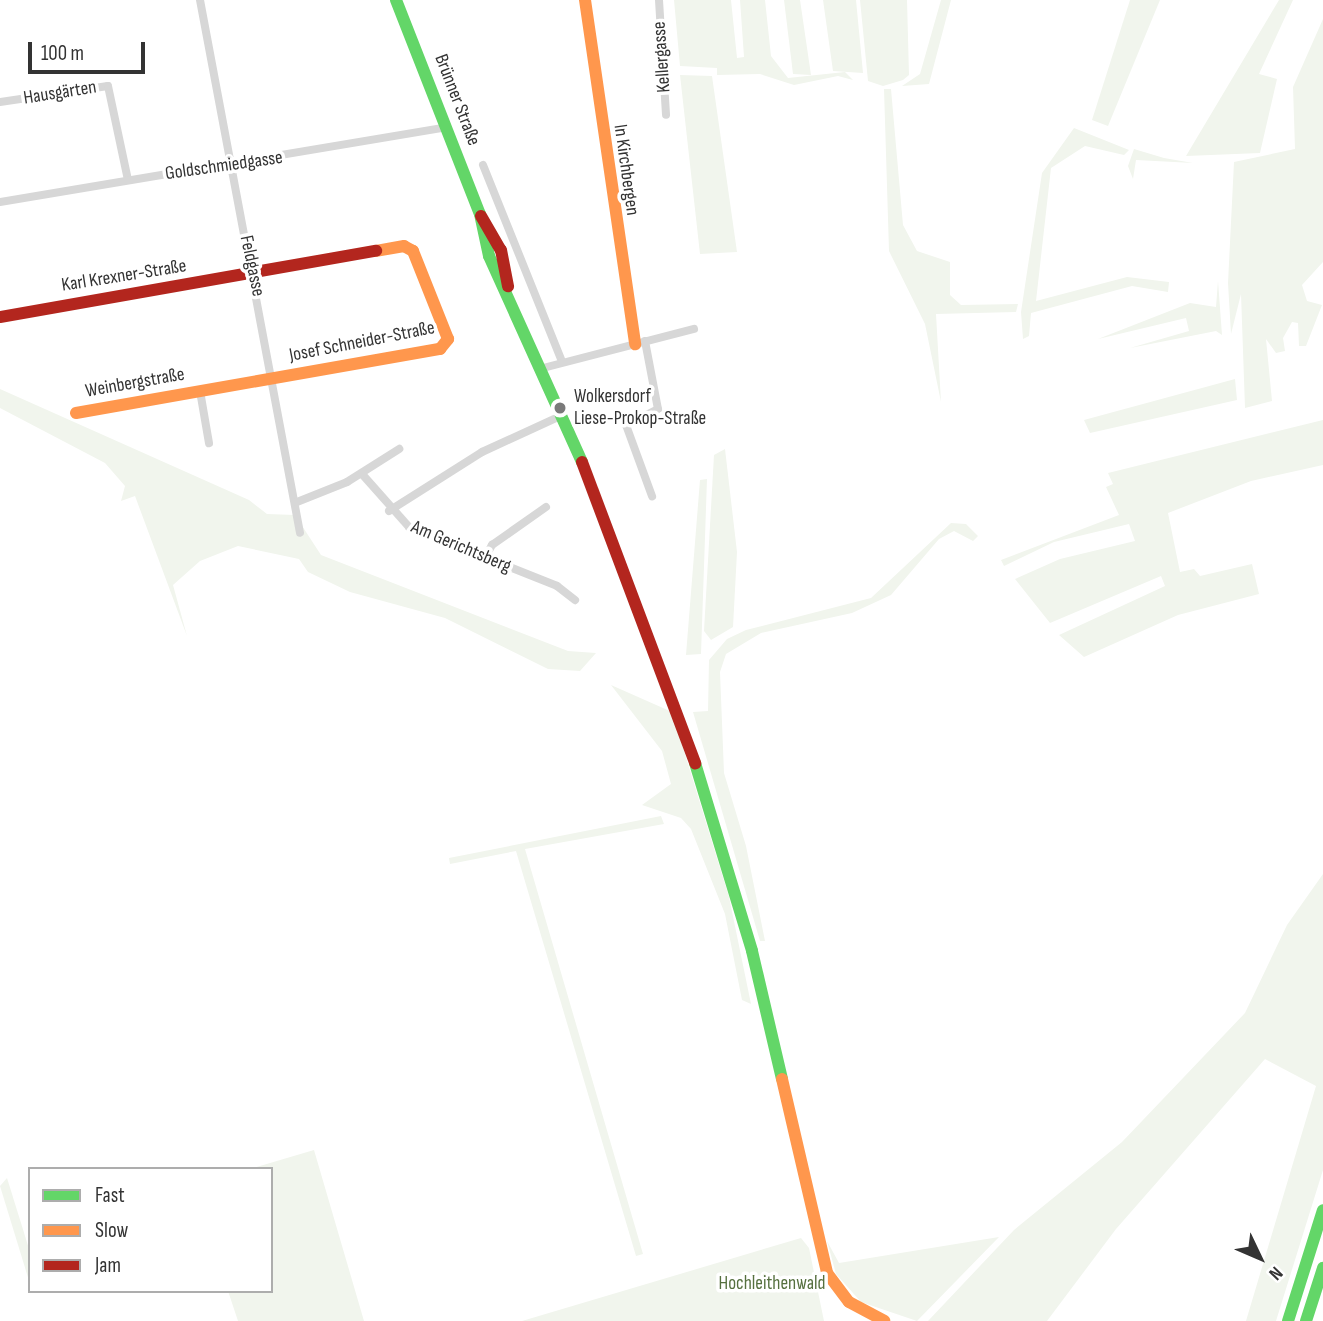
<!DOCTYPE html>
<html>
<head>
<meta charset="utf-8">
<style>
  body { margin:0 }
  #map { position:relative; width:1323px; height:1321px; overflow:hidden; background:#fff; font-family:"Sofia Sans Condensed",sans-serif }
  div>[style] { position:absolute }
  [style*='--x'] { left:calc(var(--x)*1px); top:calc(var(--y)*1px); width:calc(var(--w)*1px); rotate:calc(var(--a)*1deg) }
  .green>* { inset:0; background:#f1f5ed }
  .street>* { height:8px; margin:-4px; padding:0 4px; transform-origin:4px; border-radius:4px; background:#d7d7d7 }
  .fast>* { height:12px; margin:-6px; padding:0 6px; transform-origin:6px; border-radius:6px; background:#63d668 }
  .slow>* { height:12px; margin:-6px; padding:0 6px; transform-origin:6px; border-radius:6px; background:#ff974d }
  .jam>* { height:12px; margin:-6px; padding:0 6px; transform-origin:6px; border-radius:6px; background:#b3261e }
  .dots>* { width:19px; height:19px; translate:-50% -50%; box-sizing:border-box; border:4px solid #fff; border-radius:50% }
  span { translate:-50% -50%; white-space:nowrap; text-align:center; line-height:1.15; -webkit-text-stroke:7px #fff; paint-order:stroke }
  .street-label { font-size:19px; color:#333 }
  .poi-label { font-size:19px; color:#333 }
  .left { translate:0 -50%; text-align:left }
  .park-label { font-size:19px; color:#56703f }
  .legend { position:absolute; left:28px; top:1167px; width:245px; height:126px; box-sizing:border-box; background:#fff; border:2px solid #adadad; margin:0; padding:9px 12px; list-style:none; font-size:21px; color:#333 }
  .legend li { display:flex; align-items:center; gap:14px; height:35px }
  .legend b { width:35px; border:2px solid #adadad }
  .north { position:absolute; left:1225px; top:1223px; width:70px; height:70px; -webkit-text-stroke:5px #fff; paint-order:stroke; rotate:134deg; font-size:19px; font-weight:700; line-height:28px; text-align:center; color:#333 }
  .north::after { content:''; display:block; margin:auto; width:24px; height:32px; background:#333; clip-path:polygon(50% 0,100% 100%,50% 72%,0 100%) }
  .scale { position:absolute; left:28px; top:42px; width:117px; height:32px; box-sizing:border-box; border:4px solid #333; border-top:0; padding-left:9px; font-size:21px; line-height:24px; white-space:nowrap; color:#333; -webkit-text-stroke:5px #fff; paint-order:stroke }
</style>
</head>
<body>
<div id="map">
  <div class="green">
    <i style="clip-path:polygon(674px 0,731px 0,737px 58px,744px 57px,740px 0,765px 0,771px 56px,788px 78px,845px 72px,853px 80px,838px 76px,794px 85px,760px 74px,717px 75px,717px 68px,680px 66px)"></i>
    <i style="clip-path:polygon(784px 0,800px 0,811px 75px,793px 74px)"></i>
    <i style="clip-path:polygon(823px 0,856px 0,863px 73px,833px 71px)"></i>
    <i style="clip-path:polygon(860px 0,907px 0,909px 75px,903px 80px,883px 86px,868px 81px)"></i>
    <i style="clip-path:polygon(941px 0,951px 0,929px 84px,902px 86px,920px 74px)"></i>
    <i style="clip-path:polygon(1130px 0,1160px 0,1108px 126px,1092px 120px)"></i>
    <i style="clip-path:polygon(1279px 0,1293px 0,1259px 74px,1277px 79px,1260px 153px,1186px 156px)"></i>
    <i style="clip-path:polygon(1323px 19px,1323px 262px,1302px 285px,1307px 301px,1322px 305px,1306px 346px,1299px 346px,1298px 323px,1292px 322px,1283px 338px,1285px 351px,1276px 353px,1266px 339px,1272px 401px,1245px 408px,1241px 294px,1231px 334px,1228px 283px,1234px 162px,1295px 149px,1293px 87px)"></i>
    <i style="clip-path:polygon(680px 75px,712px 76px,737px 252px,700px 254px)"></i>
    <i style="clip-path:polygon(884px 89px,891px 89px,903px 225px,917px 251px,950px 262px,950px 295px,961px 305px,1018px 304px,1016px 312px,936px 314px,941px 402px,925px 324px,889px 251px)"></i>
    <i style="clip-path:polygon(1074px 128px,1129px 150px,1124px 155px,1085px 146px,1051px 168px,1036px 301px,1127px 277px,1169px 282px,1168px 292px,1132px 286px,1031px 313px,1029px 336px,1023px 339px,1021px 312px,1042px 173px)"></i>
    <i style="clip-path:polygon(1134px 149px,1164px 158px,1193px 163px,1136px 160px,1133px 179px,1128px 166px)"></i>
    <i style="clip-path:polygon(1218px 281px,1222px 335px,1216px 331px,1130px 348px,1189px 331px,1186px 318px,1098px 339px,1190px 303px,1216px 307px)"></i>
    <i style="clip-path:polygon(1235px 379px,1237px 400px,1090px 433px,1084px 420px)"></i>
    <i style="clip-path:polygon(0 389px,249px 500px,267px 514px,295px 515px,321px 555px,568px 651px,596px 653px,580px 671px,548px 669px,445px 618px,350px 592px,308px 572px,299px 559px,238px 546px,200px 561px,173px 585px,187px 636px,135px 496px,121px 501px,125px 486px,105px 463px,0 408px)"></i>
    <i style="clip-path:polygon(1323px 420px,1323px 465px,1251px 481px,1168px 513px,1180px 572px,1194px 569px,1200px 576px,1252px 564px,1259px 594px,1178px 615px,1084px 657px,1059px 635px,1165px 586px,1161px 576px,1050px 623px,1015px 579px,1060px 559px,1135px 541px,1129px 524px,1054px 542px,1004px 566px,1001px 560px,1119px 515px,1106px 487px,1113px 484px,1108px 473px)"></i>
    <i style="clip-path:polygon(725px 449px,737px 552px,733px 627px,711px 640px,704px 631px,714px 455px)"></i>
    <i style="clip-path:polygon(707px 479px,701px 654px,686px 655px,700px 480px)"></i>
    <i style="clip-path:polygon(951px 523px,966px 524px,978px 536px,973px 541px,954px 531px,939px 539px,891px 595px,852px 613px,761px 633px,726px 654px,720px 672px,724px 773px,746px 846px,765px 941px,760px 941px,693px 712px,708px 711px,709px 660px,727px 639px,746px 630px,871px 598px)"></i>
    <i style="clip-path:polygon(611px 685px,672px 712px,729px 897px,751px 1004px,742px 1000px,725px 914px,691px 829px,681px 818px,642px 805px,671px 784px,662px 751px)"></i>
    <i style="clip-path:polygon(661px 816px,664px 824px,525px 849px,643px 1254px,636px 1256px,516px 851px,450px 864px,449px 858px)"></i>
    <i style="clip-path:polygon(1323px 874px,1323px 1170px,1276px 1321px,1246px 1321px,1316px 1086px,1265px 1059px,1116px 1229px,1047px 1321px,928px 1321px,1014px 1230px,1122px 1142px,1245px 1013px,1287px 925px)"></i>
    <i style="clip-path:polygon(314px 1150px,364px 1321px,238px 1321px,228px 1291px,271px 1291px,271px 1169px,250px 1169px)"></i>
    <i style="clip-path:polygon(7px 1178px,30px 1252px,30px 1284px,0 1186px)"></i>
    <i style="clip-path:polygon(999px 1237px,917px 1321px,861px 1302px,836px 1274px,827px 1241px,839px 1263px)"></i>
    <i style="clip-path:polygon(801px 1238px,809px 1248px,824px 1321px,522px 1321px)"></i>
  </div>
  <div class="street">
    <i style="--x:200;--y:0;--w:542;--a:79.37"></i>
    <i style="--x:659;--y:0;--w:115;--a:86.5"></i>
    <i style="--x:0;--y:102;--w:109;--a:-8.4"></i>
    <i style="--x:108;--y:86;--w:96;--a:78"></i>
    <i style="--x:483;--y:165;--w:212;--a:68.1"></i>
    <i style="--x:0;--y:202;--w:452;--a:-9.5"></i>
    <i style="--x:645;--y:341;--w:69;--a:79.2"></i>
    <i style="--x:658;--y:409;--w:36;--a:153"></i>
    <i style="--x:626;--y:425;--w:76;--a:69.9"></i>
    <i style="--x:543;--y:368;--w:156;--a:-14.5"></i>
    <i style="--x:200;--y:391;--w:53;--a:80.2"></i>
    <i style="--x:362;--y:474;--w:71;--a:48.4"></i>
    <i style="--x:409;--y:527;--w:159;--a:21.7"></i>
    <i style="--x:557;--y:586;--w:23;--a:38"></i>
    <i style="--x:297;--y:502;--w:54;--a:-21.8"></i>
    <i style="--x:347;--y:482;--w:62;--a:-32.4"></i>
    <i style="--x:389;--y:511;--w:110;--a:-32.4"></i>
    <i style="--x:482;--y:452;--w:89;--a:-24.6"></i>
    <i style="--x:485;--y:558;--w:15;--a:-62"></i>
    <i style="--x:492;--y:545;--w:66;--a:-35.1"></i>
  </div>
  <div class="fast">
    <i style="--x:396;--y:0;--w:230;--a:68.6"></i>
    <i style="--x:480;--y:214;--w:43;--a:77.9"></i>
    <i style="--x:489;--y:256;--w:226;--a:65.7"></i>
    <i style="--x:695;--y:763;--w:196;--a:73.1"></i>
    <i style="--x:752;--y:951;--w:131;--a:76.8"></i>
    <i style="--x:1288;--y:1321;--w:116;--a:-72.5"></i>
    <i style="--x:1306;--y:1321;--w:56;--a:-72.2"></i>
  </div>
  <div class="slow">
    <i style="--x:585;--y:0;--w:348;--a:81.7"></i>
    <i style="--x:76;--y:413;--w:370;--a:-10"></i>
    <i style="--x:440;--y:349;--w:13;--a:-51"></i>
    <i style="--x:448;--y:339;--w:95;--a:-111.7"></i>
    <i style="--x:413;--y:251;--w:10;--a:-151"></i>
    <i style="--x:404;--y:246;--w:28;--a:170"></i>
    <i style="--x:782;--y:1079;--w:199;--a:76.9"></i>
    <i style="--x:827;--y:1273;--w:36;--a:53"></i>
    <i style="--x:849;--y:1302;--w:40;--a:28"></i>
  </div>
  <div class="jam">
    <i style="--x:481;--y:216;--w:39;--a:60"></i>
    <i style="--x:501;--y:250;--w:37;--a:79"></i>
    <i style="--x:0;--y:317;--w:382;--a:-10"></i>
    <i style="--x:582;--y:462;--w:322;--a:69.4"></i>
  </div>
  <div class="dots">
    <i style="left:560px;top:408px;background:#7a7a7a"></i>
  </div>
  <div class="street-label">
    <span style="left:662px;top:57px;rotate:-94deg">Kellergasse</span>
    <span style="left:60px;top:93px;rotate:-9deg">Hausgärten</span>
    <span style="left:457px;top:100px;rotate:69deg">Brünner Straße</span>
    <span style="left:224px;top:166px;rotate:-8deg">Goldschmiedgasse</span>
    <span style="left:626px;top:170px;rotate:82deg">In Kirchbergen</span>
    <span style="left:252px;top:266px;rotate:78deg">Feldgasse</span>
    <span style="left:124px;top:276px;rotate:-9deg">Karl Krexner-Straße</span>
    <span style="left:362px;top:342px;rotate:-11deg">Josef Schneider-Straße</span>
    <span style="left:135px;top:383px;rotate:-10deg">Weinbergstraße</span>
    <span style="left:461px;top:547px;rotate:23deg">Am Gerichtsberg</span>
  </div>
  <div class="poi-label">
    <span class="left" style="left:574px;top:408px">Wolkersdorf<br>Liese-Prokop-Straße</span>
  </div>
  <div class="park-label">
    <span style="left:772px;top:1284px">Hochleithenwald</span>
  </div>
  <ul class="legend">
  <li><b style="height:9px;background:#63d668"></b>Fast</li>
  <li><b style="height:9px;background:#ff974d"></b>Slow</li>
  <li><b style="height:9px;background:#b3261e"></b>Jam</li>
  </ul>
  <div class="north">N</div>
  <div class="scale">100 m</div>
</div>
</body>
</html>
